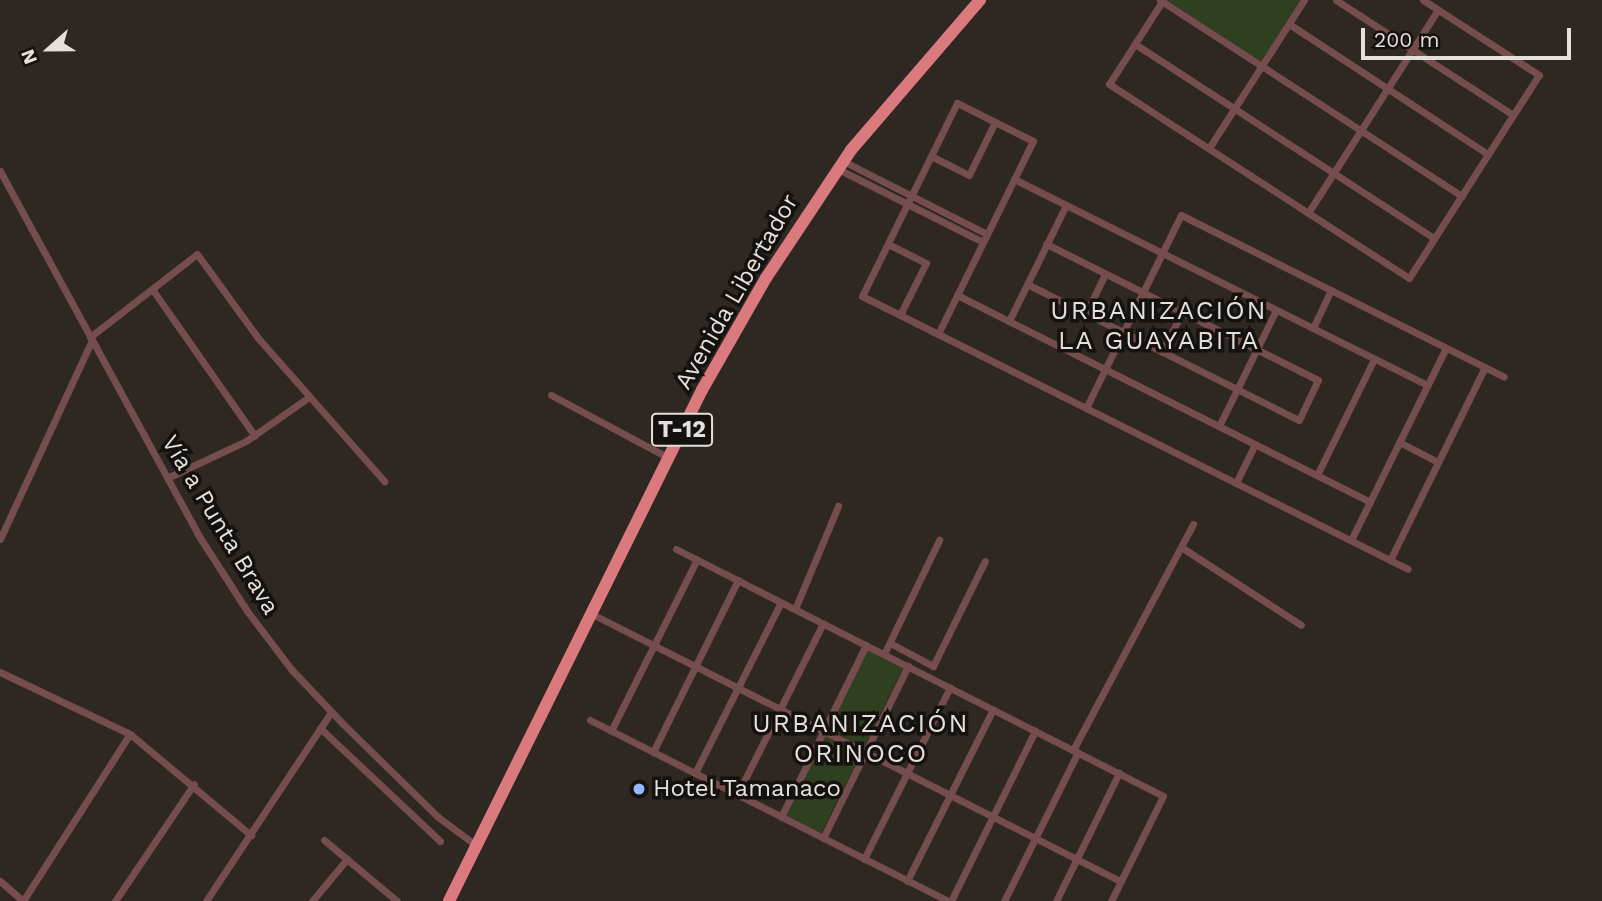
<!DOCTYPE html>
<html>
<head>
<meta charset="utf-8">
<style>
  body { margin:0 }
  #map { position:relative; width:1602px; height:901px; overflow:hidden; background:#2f2721; font-family:"Work Sans",sans-serif }
  div>[style] { position:absolute }
  [style*='--x'] { left:calc(var(--x)*1px); top:calc(var(--y)*1px); width:calc(var(--w)*1px); rotate:calc(var(--a)*1deg) }
  .green>* { inset:0; background:#2e4020 }
  .street>* { height:7px; margin:-3.5px; padding:0 3.5px; transform-origin:3.5px; border-radius:3.5px; background:#754d4e }
  .highway>* { height:12px; margin:-6px; padding:0 6px; transform-origin:6px; border-radius:6px; background:#db7a7e }
  .dots>* { width:19px; height:19px; translate:-50% -50%; box-sizing:border-box; border:4px solid #14110e; border-radius:50% }
  span { translate:-50% -50%; white-space:nowrap; text-align:center; line-height:1.15; -webkit-text-stroke:7px #14110e; paint-order:stroke }
  .shield-label span { padding:2px 5px; background:#14110e; border:2px solid; border-radius:5px; -webkit-text-stroke-width:0 }
  .shield-label { font-size:23px; color:#e5e0dc; font-weight:700 }
  .street-label { font-size:24px; color:#e5e0dc }
  .poi-label { font-size:24px; color:#e5e0dc }
  .left { translate:0 -50%; text-align:left }
  .neighbourhood-label { font-size:26px; color:#e5e0dc; letter-spacing:2px }
  .north { position:absolute; left:14px; top:14px; width:70px; height:70px; -webkit-text-stroke:5px #14110e; paint-order:stroke; rotate:249deg; font-size:19px; font-weight:700; line-height:28px; text-align:center; color:#e5e0dc }
  .north::after { content:''; display:block; margin:auto; width:24px; height:32px; background:#e5e0dc; clip-path:polygon(50% 0,100% 100%,50% 72%,0 100%) }
  .scale { position:absolute; left:1361px; top:28px; width:210px; height:32px; box-sizing:border-box; border:4px solid #e5e0dc; border-top:0; padding-left:9px; font-size:21px; line-height:24px; white-space:nowrap; color:#e5e0dc; -webkit-text-stroke:5px #14110e; paint-order:stroke }
</style>
</head>
<body>
<div id="map">
  <div class="green">
    <i style="clip-path:polygon(1167px 0,1301px 0,1261px 62px)"></i>
    <i style="clip-path:polygon(868px 650px,903px 668px,864px 747px,828px 729px)"></i>
    <i style="clip-path:polygon(825px 736px,861px 754px,821px 833px,786px 815px)"></i>
  </div>
  <div class="street">
    <i style="--x:1160;--y:0;--w:360;--a:33"></i>
    <i style="--x:1163;--y:0;--w:100;--a:122.7"></i>
    <i style="--x:1109;--y:84;--w:357;--a:32.9"></i>
    <i style="--x:1409;--y:278;--w:241;--a:-57.4"></i>
    <i style="--x:1539;--y:75;--w:138;--a:-147.1"></i>
    <i style="--x:1336;--y:0;--w:211;--a:33"></i>
    <i style="--x:1289;--y:24;--w:238;--a:33.2"></i>
    <i style="--x:1135;--y:44;--w:356;--a:33"></i>
    <i style="--x:1209;--y:148;--w:176;--a:-57.3"></i>
    <i style="--x:931;--y:156;--w:42;--a:26.6"></i>
    <i style="--x:969;--y:175;--w:59;--a:-63.9"></i>
    <i style="--x:843;--y:161;--w:161;--a:26.9"></i>
    <i style="--x:838;--y:169;--w:162;--a:26.7"></i>
    <i style="--x:0;--y:171;--w:412;--a:61.4"></i>
    <i style="--x:197;--y:533;--w:93;--a:57.3"></i>
    <i style="--x:247;--y:611;--w:73;--a:52.8"></i>
    <i style="--x:291;--y:669;--w:74;--a:46.6"></i>
    <i style="--x:342;--y:723;--w:134;--a:44.4"></i>
    <i style="--x:438;--y:817;--w:49;--a:36.6"></i>
    <i style="--x:1014;--y:179;--w:462;--a:26.5"></i>
    <i style="--x:1308;--y:213;--w:241;--a:-57.4"></i>
    <i style="--x:888;--y:244;--w:42;--a:26.6"></i>
    <i style="--x:926;--y:263;--w:58;--a:116.6"></i>
    <i style="--x:1027;--y:284;--w:304;--a:26.6"></i>
    <i style="--x:1299;--y:420;--w:44;--a:-64.6"></i>
    <i style="--x:1318;--y:380;--w:304;--a:-153.4"></i>
    <i style="--x:152;--y:289;--w:179;--a:55"></i>
    <i style="--x:957;--y:295;--w:462;--a:26.6"></i>
    <i style="--x:1086;--y:313;--w:43;--a:-64"></i>
    <i style="--x:1009;--y:321;--w:129;--a:-63.8"></i>
    <i style="--x:1313;--y:328;--w:42;--a:-64.7"></i>
    <i style="--x:938;--y:334;--w:215;--a:-63.8"></i>
    <i style="--x:1033;--y:141;--w:85;--a:-153.4"></i>
    <i style="--x:957;--y:103;--w:215;--a:116.2"></i>
    <i style="--x:862;--y:296;--w:610;--a:26.57"></i>
    <i style="--x:90;--y:337;--w:135;--a:-37.8"></i>
    <i style="--x:197;--y:254;--w:104;--a:54"></i>
    <i style="--x:258;--y:338;--w:191;--a:48.6"></i>
    <i style="--x:1162;--y:352;--w:45;--a:-63.4"></i>
    <i style="--x:551;--y:395;--w:134;--a:28.1"></i>
    <i style="--x:1086;--y:408;--w:215;--a:-63.8"></i>
    <i style="--x:1181;--y:215;--w:361;--a:26.6"></i>
    <i style="--x:1219;--y:426;--w:129;--a:-63.8"></i>
    <i style="--x:1399;--y:442;--w:44;--a:27.1"></i>
    <i style="--x:1317;--y:475;--w:129;--a:-63.8"></i>
    <i style="--x:167;--y:478;--w:87;--a:-25.1"></i>
    <i style="--x:246;--y:441;--w:77;--a:-34.9"></i>
    <i style="--x:1236;--y:483;--w:43;--a:-64"></i>
    <i style="--x:0;--y:539;--w:219;--a:-65.2"></i>
    <i style="--x:1351;--y:540;--w:214;--a:-63.7"></i>
    <i style="--x:1181;--y:547;--w:143;--a:33"></i>
    <i style="--x:676;--y:549;--w:546;--a:26.89"></i>
    <i style="--x:1163;--y:796;--w:117;--a:116.3"></i>
    <i style="--x:1390;--y:560;--w:215;--a:-63.8"></i>
    <i style="--x:795;--y:609;--w:112;--a:-67.3"></i>
    <i style="--x:592;--y:614;--w:592;--a:26.82"></i>
    <i style="--x:890;--y:643;--w:49;--a:28.1"></i>
    <i style="--x:933;--y:666;--w:117;--a:-63.7"></i>
    <i style="--x:884;--y:654;--w:127;--a:-64.2"></i>
    <i style="--x:0;--y:672;--w:144;--a:25.5"></i>
    <i style="--x:130;--y:734;--w:158;--a:39.9"></i>
    <i style="--x:590;--y:720;--w:401;--a:26.8"></i>
    <i style="--x:320;--y:728;--w:165;--a:43.3"></i>
    <i style="--x:611;--y:731;--w:192;--a:-63.4"></i>
    <i style="--x:1073;--y:750;--w:256;--a:-62"></i>
    <i style="--x:653;--y:752;--w:192;--a:-63.7"></i>
    <i style="--x:695;--y:773;--w:191;--a:-63.3"></i>
    <i style="--x:737;--y:795;--w:192;--a:-63.4"></i>
    <i style="--x:781;--y:817;--w:192;--a:-63.7"></i>
    <i style="--x:823;--y:838;--w:192;--a:-63.7"></i>
    <i style="--x:324;--y:840;--w:95;--a:39.9"></i>
    <i style="--x:864;--y:859;--w:192;--a:-63.4"></i>
    <i style="--x:0;--y:881;--w:30;--a:41"></i>
    <i style="--x:907;--y:881;--w:192;--a:-63.4"></i>
    <i style="--x:23;--y:901;--w:198;--a:-57.4"></i>
    <i style="--x:115;--y:901;--w:141;--a:-56"></i>
    <i style="--x:206;--y:901;--w:227;--a:-56.5"></i>
    <i style="--x:312;--y:901;--w:55;--a:-50.2"></i>
    <i style="--x:951;--y:901;--w:190;--a:-63.7"></i>
    <i style="--x:1004;--y:901;--w:166;--a:-63.6"></i>
    <i style="--x:1056;--y:901;--w:143;--a:-63.8"></i>
  </div>
  <div class="highway">
    <i style="--x:449;--y:901;--w:570;--a:-63.66"></i>
    <i style="--x:702;--y:390;--w:129;--a:-60.3"></i>
    <i style="--x:766;--y:278;--w:154;--a:-56.4"></i>
    <i style="--x:851;--y:150;--w:198;--a:-49.3"></i>
  </div>
  <div class="dots">
    <i style="left:639px;top:789px;background:#95b6fd"></i>
  </div>
  <div class="shield-label">
    <span style="left:682px;top:430px">T-12</span>
  </div>
  <div class="street-label">
    <span style="left:737px;top:292px;rotate:-60deg">Avenida Libertador</span>
    <span style="left:220px;top:525px;rotate:59deg">Vía a Punta Brava</span>
  </div>
  <div class="poi-label">
    <span class="left" style="left:653px;top:789px">Hotel Tamanaco</span>
  </div>
  <div class="neighbourhood-label">
    <span style="left:1159px;top:326px">URBANIZACIÓN<br>LA GUAYABITA</span>
    <span style="left:861px;top:739px">URBANIZACIÓN<br>ORINOCO</span>
  </div>
  <div class="north">N</div>
  <div class="scale">200 m</div>
</div>
</body>
</html>
